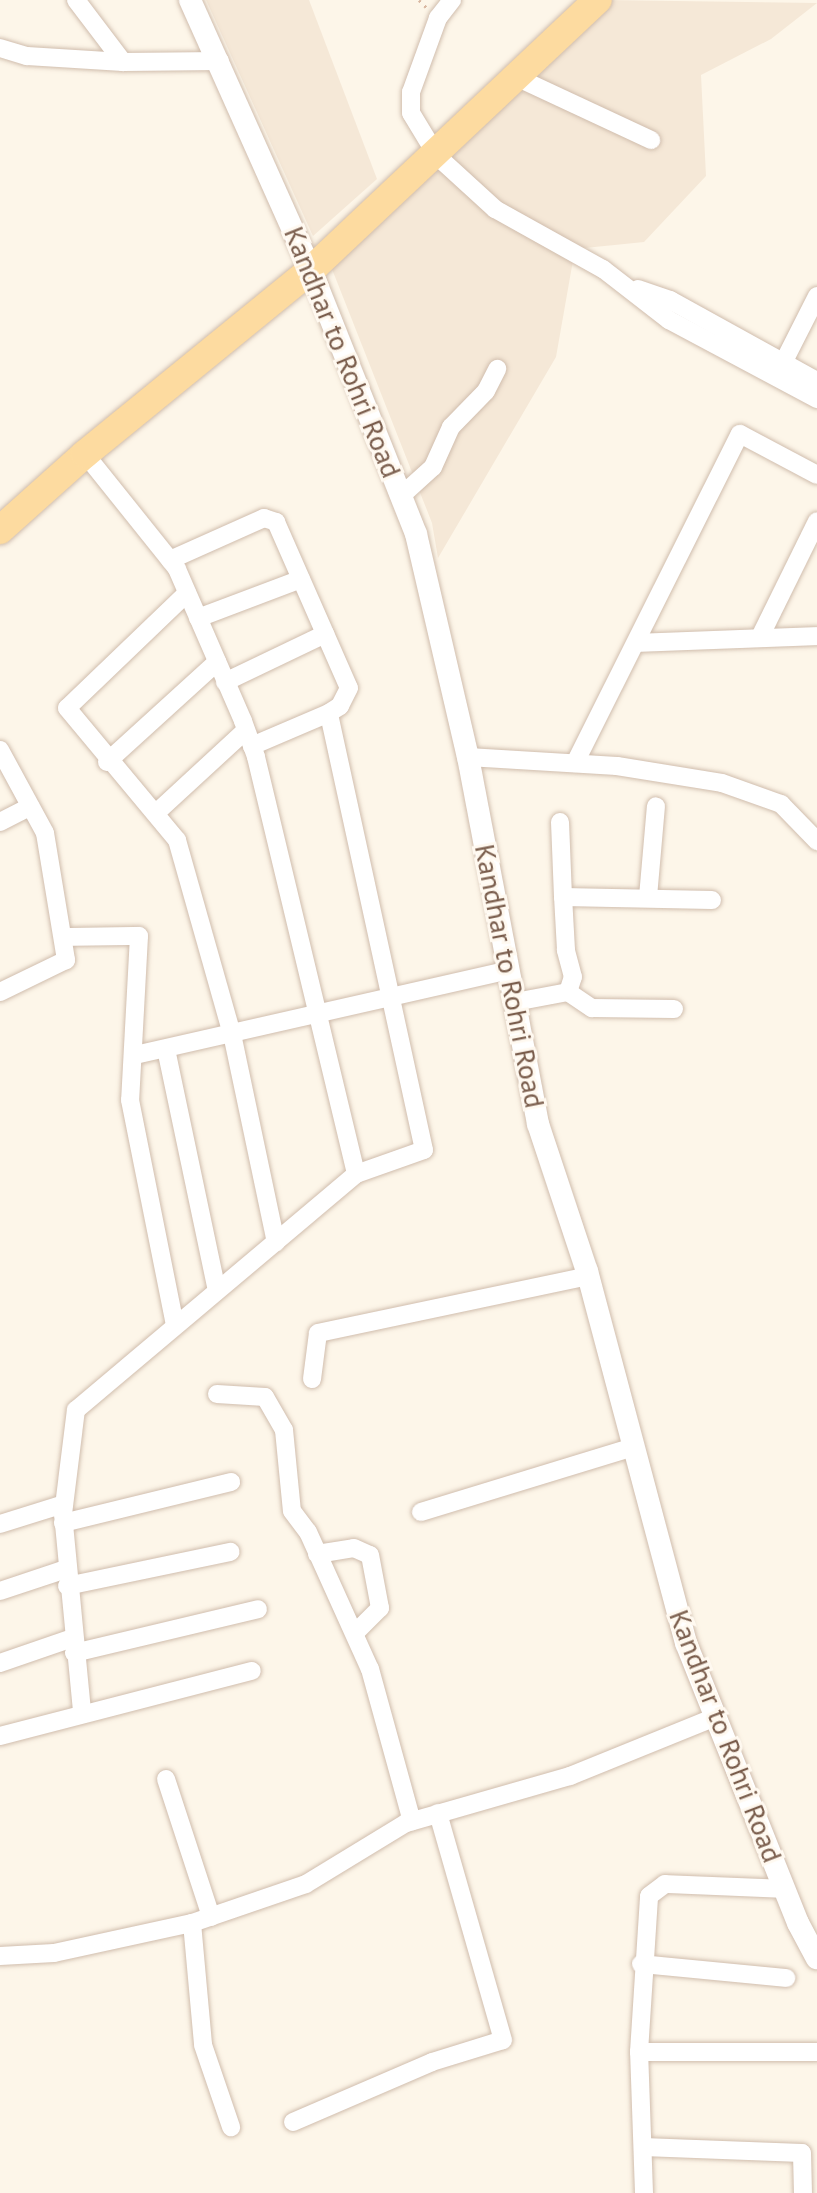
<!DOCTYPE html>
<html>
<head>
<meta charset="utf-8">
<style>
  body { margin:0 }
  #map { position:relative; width:817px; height:2193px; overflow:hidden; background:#fdf6e9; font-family:"PT Sans",sans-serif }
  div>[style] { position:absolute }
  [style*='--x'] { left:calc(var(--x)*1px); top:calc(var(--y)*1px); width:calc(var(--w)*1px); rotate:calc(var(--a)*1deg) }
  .residential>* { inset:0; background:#f5e8d7 }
  .path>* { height:3px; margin-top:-1.5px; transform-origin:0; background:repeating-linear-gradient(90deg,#d9b8a2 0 2px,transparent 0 8px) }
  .roads { filter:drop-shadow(0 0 2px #d0bdad) drop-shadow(0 0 2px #d0bdad) }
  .minor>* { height:18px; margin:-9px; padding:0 9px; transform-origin:9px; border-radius:9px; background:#fff }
  .tertiary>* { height:22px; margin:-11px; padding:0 11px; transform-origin:11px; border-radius:11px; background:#fff }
  .primary>* { height:28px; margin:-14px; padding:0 14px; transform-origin:14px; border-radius:14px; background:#fddba0 }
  span { translate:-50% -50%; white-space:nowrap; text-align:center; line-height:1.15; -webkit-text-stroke:6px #fff9f0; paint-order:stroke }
  .street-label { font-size:28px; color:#795c4b }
</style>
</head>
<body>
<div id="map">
  <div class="residential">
    <i style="clip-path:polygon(206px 0,309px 0,377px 179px,313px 236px)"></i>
    <i style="clip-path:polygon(605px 0,817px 3px,771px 39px,701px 75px,706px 176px,644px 242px,575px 249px,556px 357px,438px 558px,432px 523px,330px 264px)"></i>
  </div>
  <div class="path">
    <i style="--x:419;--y:0;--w:10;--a:45"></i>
  </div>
  <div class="roads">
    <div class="minor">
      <i style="--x:76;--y:0;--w:78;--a:52.8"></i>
      <i style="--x:452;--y:0;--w:23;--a:128"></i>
      <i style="--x:438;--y:18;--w:79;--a:110"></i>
      <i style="--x:411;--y:92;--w:21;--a:90"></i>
      <i style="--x:411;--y:113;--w:50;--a:58.8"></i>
      <i style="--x:437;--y:156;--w:79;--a:42.4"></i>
      <i style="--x:495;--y:209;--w:124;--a:29.1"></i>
      <i style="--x:603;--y:269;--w:83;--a:37.7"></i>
      <i style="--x:669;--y:320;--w:168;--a:28.1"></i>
      <i style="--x:0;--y:48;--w:28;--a:17"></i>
      <i style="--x:27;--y:56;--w:96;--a:3.6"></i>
      <i style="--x:123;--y:62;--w:97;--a:-0.6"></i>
      <i style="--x:518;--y:78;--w:147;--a:25"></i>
      <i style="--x:638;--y:289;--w:34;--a:19"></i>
      <i style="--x:670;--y:300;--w:168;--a:28.9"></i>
      <i style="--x:779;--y:371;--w:84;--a:-63.1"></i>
      <i style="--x:85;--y:454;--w:147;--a:51.3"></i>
      <i style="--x:177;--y:569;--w:166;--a:66.5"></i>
      <i style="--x:243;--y:721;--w:38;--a:70"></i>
      <i style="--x:256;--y:757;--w:429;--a:76.5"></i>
      <i style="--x:401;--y:496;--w:43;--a:-42.2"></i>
      <i style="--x:433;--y:467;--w:44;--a:-65.8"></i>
      <i style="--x:451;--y:427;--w:50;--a:-45.8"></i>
      <i style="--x:486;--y:391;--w:25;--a:-63"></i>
      <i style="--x:170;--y:560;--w:103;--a:-24.1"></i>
      <i style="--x:264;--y:518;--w:13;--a:18"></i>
      <i style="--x:276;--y:522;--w:181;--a:66.3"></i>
      <i style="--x:349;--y:688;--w:20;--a:117"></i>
      <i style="--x:340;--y:706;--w:13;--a:148"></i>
      <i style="--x:329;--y:713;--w:84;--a:156.8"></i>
      <i style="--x:187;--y:593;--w:166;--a:136.2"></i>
      <i style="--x:67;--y:708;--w:172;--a:50.2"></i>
      <i style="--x:177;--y:840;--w:202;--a:74.2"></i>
      <i style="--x:232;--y:1034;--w:213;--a:78.1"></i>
      <i style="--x:198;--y:618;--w:110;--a:-20.7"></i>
      <i style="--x:760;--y:637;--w:129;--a:-63.8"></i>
      <i style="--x:637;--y:643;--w:180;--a:-2.2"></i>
      <i style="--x:225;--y:682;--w:111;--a:-25.6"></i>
      <i style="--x:0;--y:750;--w:94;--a:61.5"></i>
      <i style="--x:45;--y:833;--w:129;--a:80.6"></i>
      <i style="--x:66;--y:960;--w:73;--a:154.1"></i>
      <i style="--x:468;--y:757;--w:149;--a:3.5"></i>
      <i style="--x:617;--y:766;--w:106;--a:9.2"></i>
      <i style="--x:722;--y:783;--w:63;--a:19.6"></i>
      <i style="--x:781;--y:804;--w:52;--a:45.8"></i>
      <i style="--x:107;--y:762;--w:149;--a:-42.3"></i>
      <i style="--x:575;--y:763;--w:368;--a:-63.4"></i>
      <i style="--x:740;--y:434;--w:87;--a:28"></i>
      <i style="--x:156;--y:813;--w:122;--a:-42.7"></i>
      <i style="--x:0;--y:822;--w:34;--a:-27"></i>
      <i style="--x:560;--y:822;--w:75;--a:87.7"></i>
      <i style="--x:648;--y:897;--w:91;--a:-85"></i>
      <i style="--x:64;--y:937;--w:75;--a:-0.8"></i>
      <i style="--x:139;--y:936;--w:164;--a:93.1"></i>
      <i style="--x:130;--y:1100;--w:230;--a:78.7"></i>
      <i style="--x:568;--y:992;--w:29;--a:34"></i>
      <i style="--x:592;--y:1008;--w:82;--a:0.7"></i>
      <i style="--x:515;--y:1002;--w:54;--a:-10.7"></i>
      <i style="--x:568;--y:992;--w:16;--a:-72"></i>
      <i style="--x:573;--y:977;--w:28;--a:-105"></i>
      <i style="--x:566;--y:950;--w:53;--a:-93.2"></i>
      <i style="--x:563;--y:897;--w:149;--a:1.2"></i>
      <i style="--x:166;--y:1049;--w:247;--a:78.1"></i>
      <i style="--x:135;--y:1055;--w:383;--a:-12.8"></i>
      <i style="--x:312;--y:1379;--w:46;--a:-82.6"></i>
      <i style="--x:318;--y:1333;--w:276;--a:-11.9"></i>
      <i style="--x:217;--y:1394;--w:48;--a:3.6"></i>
      <i style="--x:265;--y:1397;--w:38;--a:60"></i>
      <i style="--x:284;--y:1430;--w:81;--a:84.4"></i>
      <i style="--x:292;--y:1511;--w:26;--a:53"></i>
      <i style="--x:308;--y:1532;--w:150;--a:65.7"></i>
      <i style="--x:370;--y:1669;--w:158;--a:74.6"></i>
      <i style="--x:421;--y:1512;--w:223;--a:-17"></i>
      <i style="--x:63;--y:1523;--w:173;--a:-13.7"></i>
      <i style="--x:0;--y:1524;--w:67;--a:-17.4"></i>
      <i style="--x:317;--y:1554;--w:37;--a:-9"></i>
      <i style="--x:354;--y:1548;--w:17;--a:24"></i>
      <i style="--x:370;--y:1555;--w:54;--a:79.3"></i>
      <i style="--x:380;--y:1608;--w:35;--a:135"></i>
      <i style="--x:67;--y:1586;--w:167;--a:-11.8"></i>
      <i style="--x:0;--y:1591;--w:70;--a:-18.4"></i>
      <i style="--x:74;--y:1653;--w:189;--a:-13.4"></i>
      <i style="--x:0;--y:1663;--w:76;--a:-19.1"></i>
      <i style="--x:82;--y:1711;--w:198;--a:-95.5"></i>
      <i style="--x:63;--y:1514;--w:105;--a:-82.9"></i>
      <i style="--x:76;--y:1410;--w:366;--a:-40.1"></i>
      <i style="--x:356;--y:1174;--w:72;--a:-19.4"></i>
      <i style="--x:424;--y:1150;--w:447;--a:-102.3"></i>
      <i style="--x:0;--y:1736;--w:260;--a:-14.5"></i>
      <i style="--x:166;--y:1779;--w:145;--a:71.9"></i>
      <i style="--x:192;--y:1923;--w:122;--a:84.8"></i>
      <i style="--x:203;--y:2045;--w:87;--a:71.1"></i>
      <i style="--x:0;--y:1956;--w:54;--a:-3.2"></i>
      <i style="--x:54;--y:1953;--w:141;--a:-12.3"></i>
      <i style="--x:192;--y:1923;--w:120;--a:-18.9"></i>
      <i style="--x:306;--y:1884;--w:117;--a:-31.4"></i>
      <i style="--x:406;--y:1823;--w:171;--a:-16"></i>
      <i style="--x:570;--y:1776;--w:157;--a:-22.1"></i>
      <i style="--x:641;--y:1964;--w:146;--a:5.5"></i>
      <i style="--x:639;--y:2052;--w:178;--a:0"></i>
      <i style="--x:293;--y:2122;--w:151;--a:-23.3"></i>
      <i style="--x:432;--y:2062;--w:74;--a:-17.2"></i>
      <i style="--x:503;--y:2040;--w:236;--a:-106"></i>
      <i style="--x:643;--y:2147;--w:159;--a:2.2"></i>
      <i style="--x:802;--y:2153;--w:40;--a:88.6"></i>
      <i style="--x:644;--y:2193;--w:141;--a:-92"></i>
      <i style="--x:639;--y:2052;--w:156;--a:-86.3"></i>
      <i style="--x:649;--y:1896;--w:20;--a:-37"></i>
      <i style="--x:665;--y:1884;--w:119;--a:2.4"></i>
    </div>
    <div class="tertiary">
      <i style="--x:190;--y:0;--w:296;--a:65.9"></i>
      <i style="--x:311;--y:270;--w:284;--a:68.3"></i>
      <i style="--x:416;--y:534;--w:229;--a:76.9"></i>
      <i style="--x:468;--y:757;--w:374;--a:79.2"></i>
      <i style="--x:538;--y:1124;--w:155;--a:71.6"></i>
      <i style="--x:587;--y:1271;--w:385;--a:75.1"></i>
      <i style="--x:686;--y:1643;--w:302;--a:68.2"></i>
      <i style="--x:798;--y:1923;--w:40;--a:62"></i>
    </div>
    <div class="primary">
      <i style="--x:0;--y:530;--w:114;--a:-41.8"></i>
      <i style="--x:85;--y:454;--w:291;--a:-39.2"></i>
      <i style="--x:311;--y:270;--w:394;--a:-43.3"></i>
    </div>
  </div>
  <div class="street-label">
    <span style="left:343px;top:352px;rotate:68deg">Kandhar to Rohri Road</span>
    <span style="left:510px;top:976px;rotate:79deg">Kandhar to Rohri Road</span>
    <span style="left:726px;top:1736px;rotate:69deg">Kandhar to Rohri Road</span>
  </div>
</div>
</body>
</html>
